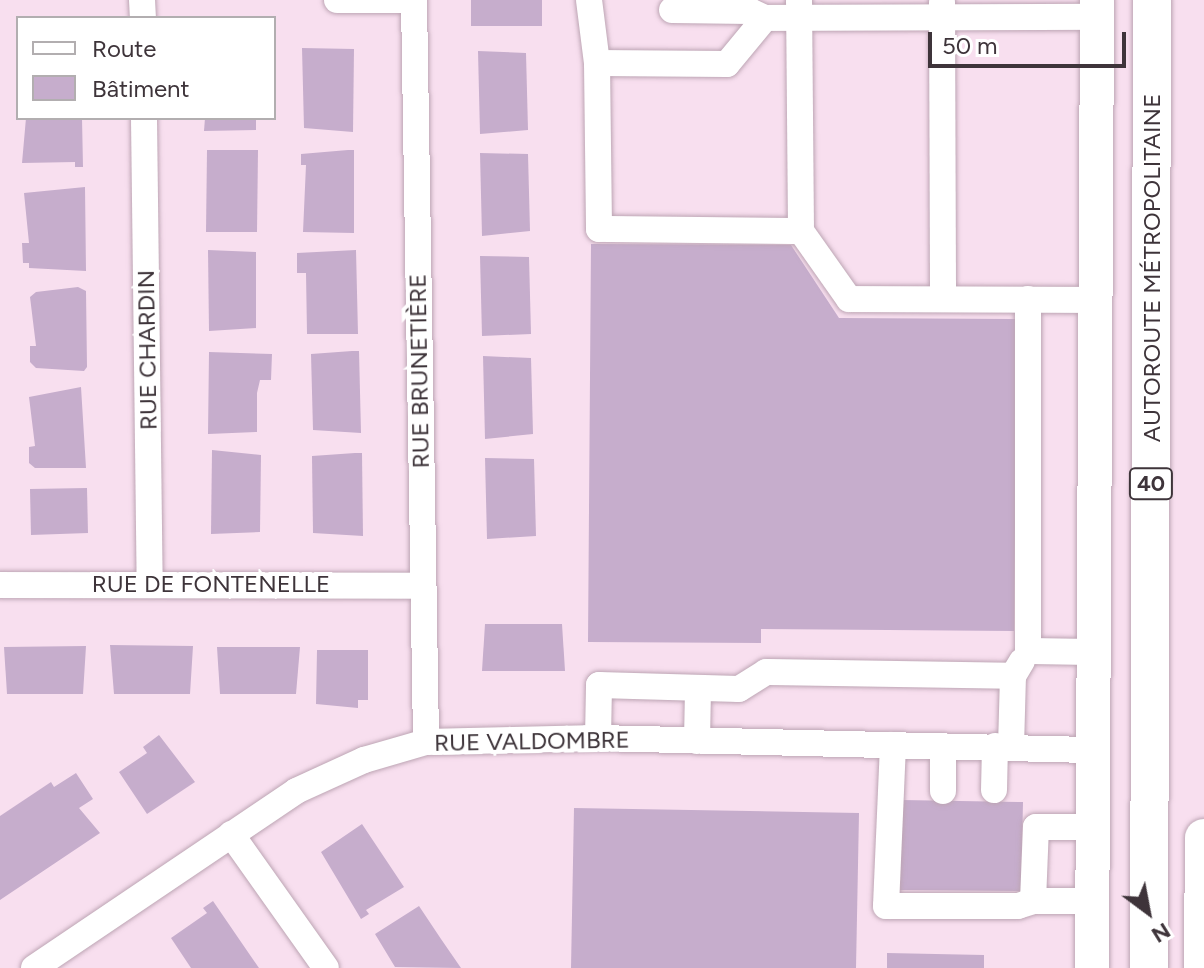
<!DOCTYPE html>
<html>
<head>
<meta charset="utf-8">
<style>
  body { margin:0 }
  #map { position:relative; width:1204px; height:968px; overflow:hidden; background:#f8dfef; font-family:Figtree,sans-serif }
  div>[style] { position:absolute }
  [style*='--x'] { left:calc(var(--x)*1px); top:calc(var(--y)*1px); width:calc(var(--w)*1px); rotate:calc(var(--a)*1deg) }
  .building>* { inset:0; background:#c6adcc }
  .roads { filter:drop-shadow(0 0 2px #bda5b4) drop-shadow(0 0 2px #bda5b4) }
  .minor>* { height:26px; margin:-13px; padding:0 13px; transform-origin:13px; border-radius:13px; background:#fff }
  .major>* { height:34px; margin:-17px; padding:0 17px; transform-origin:17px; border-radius:17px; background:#fff }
  .highway>* { height:38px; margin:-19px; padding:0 19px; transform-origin:19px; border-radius:19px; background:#fff }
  span { translate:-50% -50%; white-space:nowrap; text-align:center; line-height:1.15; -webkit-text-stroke:8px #fff; paint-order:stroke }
  .shield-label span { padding:2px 6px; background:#fff; border:2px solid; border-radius:6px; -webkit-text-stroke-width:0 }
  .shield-label { font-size:22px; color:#3e343a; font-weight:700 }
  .street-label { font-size:24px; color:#3e343a }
  .legend { position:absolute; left:16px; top:16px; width:260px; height:104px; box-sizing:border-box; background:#fff; border:2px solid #b2aeb0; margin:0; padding:10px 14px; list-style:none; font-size:24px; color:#3e343a }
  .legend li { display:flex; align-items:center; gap:16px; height:40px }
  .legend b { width:40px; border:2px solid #b2aeb0 }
  .north { position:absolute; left:1108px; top:872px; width:80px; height:80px; -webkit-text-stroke:6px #fff; paint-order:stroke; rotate:148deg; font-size:22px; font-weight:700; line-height:32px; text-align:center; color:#3e343a }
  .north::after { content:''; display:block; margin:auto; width:28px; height:36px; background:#3e343a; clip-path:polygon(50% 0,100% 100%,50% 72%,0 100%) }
  .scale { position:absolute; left:928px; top:32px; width:198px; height:36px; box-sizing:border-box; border:4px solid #3e343a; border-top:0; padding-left:10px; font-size:24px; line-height:28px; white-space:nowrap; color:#3e343a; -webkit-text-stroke:6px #fff; paint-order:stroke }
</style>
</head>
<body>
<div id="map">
  <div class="building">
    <i style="clip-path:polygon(471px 0,542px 0,542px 26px,471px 26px)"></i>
    <i style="clip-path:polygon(302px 48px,354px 49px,353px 132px,304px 128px)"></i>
    <i style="clip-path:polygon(478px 51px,526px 53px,528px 130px,480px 134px)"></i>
    <i style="clip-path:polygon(26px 118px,82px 118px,83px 167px,75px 167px,75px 162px,22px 163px)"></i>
    <i style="clip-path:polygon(205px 118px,256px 118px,256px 130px,204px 131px)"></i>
    <i style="clip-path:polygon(207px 150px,258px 150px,257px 232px,206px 232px)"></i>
    <i style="clip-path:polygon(348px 150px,354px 150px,354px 233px,303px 232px,306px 165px,301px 165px,301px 154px)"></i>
    <i style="clip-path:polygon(480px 153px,528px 154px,530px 231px,482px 236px)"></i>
    <i style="clip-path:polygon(85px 187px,86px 271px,29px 268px,29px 263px,23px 263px,22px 243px,29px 243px,24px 193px)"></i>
    <i style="clip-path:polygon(591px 244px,791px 245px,839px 318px,1017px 319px,1014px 631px,761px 629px,761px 643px,588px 642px)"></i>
    <i style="clip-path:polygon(208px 250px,256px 252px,256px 328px,209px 331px)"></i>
    <i style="clip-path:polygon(356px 250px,358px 334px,307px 334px,306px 273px,297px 273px,297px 253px)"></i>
    <i style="clip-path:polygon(480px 256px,529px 257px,531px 334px,482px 336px)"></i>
    <i style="clip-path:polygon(78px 287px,86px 291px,87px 367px,84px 371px,36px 368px,30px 362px,30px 346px,36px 346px,30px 297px,36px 292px)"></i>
    <i style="clip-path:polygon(352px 351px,359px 351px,361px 433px,313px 430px,311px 354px)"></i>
    <i style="clip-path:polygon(209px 352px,272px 354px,271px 380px,260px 380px,257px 393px,257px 432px,208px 434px)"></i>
    <i style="clip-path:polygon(483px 356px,531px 358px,533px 434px,485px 439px)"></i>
    <i style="clip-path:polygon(81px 387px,86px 468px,35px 468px,29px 463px,29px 447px,35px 446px,29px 397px)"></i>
    <i style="clip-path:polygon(212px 450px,261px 455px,260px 532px,211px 534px)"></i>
    <i style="clip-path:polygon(355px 453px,362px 453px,363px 536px,313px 533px,312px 456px)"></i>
    <i style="clip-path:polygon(485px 458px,534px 459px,536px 536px,487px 539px)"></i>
    <i style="clip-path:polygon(87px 488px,88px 533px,31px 535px,30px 489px)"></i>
    <i style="clip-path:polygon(485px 624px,562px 624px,565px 671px,482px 671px)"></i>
    <i style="clip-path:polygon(110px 645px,193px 646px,190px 694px,114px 694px)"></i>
    <i style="clip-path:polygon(86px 646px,83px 694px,7px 694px,4px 647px)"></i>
    <i style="clip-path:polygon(217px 647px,300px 647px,296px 694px,220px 694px)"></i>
    <i style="clip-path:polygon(317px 650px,368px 650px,368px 700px,358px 700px,358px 708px,316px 704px)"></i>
    <i style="clip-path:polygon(159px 735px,195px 782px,147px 814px,119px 772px,147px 753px,143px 747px)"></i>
    <i style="clip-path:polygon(76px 773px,93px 799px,79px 808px,100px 833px,0 900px,0 816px,51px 782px,54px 787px)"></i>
    <i style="clip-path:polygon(902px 800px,1023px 802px,1021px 891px,900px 890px)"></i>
    <i style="clip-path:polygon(574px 808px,859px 813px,856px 968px,571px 968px)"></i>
    <i style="clip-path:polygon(362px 824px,404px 887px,366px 910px,369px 914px,361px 919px,321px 852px)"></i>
    <i style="clip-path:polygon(213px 901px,239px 939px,259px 968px,191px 968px,171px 938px,207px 913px,203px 908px)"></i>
    <i style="clip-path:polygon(419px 906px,441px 939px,461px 968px,395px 967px,375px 934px)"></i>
    <i style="clip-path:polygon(887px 953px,984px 955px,984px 968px,887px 968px)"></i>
  </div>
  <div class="roads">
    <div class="minor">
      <i style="--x:142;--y:0;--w:18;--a:87"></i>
      <i style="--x:337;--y:0;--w:77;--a:0"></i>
      <i style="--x:414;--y:0;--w:742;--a:89.07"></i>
      <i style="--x:589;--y:0;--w:64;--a:82.8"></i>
      <i style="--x:597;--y:63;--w:166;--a:89.3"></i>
      <i style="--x:599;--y:229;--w:202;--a:0.6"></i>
      <i style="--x:799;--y:0;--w:231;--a:89.5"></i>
      <i style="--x:801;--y:231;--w:83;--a:54.8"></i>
      <i style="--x:849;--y:299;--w:247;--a:0.2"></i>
      <i style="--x:942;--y:2;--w:297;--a:89.8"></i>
      <i style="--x:672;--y:10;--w:78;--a:0.7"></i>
      <i style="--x:750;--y:11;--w:17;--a:25"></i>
      <i style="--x:597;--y:63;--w:130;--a:0.4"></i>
      <i style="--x:727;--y:64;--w:60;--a:-50.4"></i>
      <i style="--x:765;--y:18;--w:332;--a:-0.2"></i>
      <i style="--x:144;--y:118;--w:464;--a:89.3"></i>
      <i style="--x:1028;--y:299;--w:352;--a:90"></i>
      <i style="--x:1028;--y:651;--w:66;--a:0.9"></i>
      <i style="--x:0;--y:585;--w:422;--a:0.1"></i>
      <i style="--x:598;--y:738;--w:53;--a:-88.9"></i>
      <i style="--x:599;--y:685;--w:140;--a:1.6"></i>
      <i style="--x:739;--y:689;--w:32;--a:-32"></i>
      <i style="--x:766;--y:672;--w:247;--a:0.9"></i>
      <i style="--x:697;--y:741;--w:53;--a:-88.9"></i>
      <i style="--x:893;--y:745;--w:161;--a:92.5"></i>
      <i style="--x:886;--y:906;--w:132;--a:0"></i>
      <i style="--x:1018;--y:906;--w:16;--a:-18"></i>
      <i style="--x:1011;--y:747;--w:71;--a:-88.4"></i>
      <i style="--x:1013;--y:676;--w:17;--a:-59"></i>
      <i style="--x:994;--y:790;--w:44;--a:-88.7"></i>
      <i style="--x:943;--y:791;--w:45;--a:-90"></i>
      <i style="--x:231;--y:834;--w:164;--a:54.7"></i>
      <i style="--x:1093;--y:901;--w:60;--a:180"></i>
      <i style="--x:1033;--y:901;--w:74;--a:-87.7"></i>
      <i style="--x:1036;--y:827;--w:57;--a:0"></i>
      <i style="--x:34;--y:968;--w:316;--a:-34"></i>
      <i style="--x:296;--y:791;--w:75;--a:-24.5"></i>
      <i style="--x:364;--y:760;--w:65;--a:-16.2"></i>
      <i style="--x:426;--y:742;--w:172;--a:-1.3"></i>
      <i style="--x:598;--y:738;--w:496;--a:1.4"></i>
    </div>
    <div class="major">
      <i style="--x:1092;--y:968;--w:968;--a:-89.7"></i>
    </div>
    <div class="highway">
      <i style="--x:1149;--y:968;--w:968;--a:-89.82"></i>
      <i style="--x:1203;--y:968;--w:130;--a:-89.6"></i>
    </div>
  </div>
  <div class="shield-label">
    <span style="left:1151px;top:484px">40</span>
  </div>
  <div class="street-label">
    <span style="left:1152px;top:268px;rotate:-90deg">AUTOROUTE MÉTROPOLITAINE</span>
    <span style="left:147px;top:350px;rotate:-91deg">RUE CHARDIN</span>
    <span style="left:419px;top:371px;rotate:-91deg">RUE BRUNETIÈRE</span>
    <span style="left:211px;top:584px">RUE DE FONTENELLE</span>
    <span style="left:532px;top:741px;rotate:-1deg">RUE VALDOMBRE</span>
  </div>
  <ul class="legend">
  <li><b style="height:10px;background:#fff"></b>Route</li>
  <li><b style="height:22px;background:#c6adcc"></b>Bâtiment</li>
  </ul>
  <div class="north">N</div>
  <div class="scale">50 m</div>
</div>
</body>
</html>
